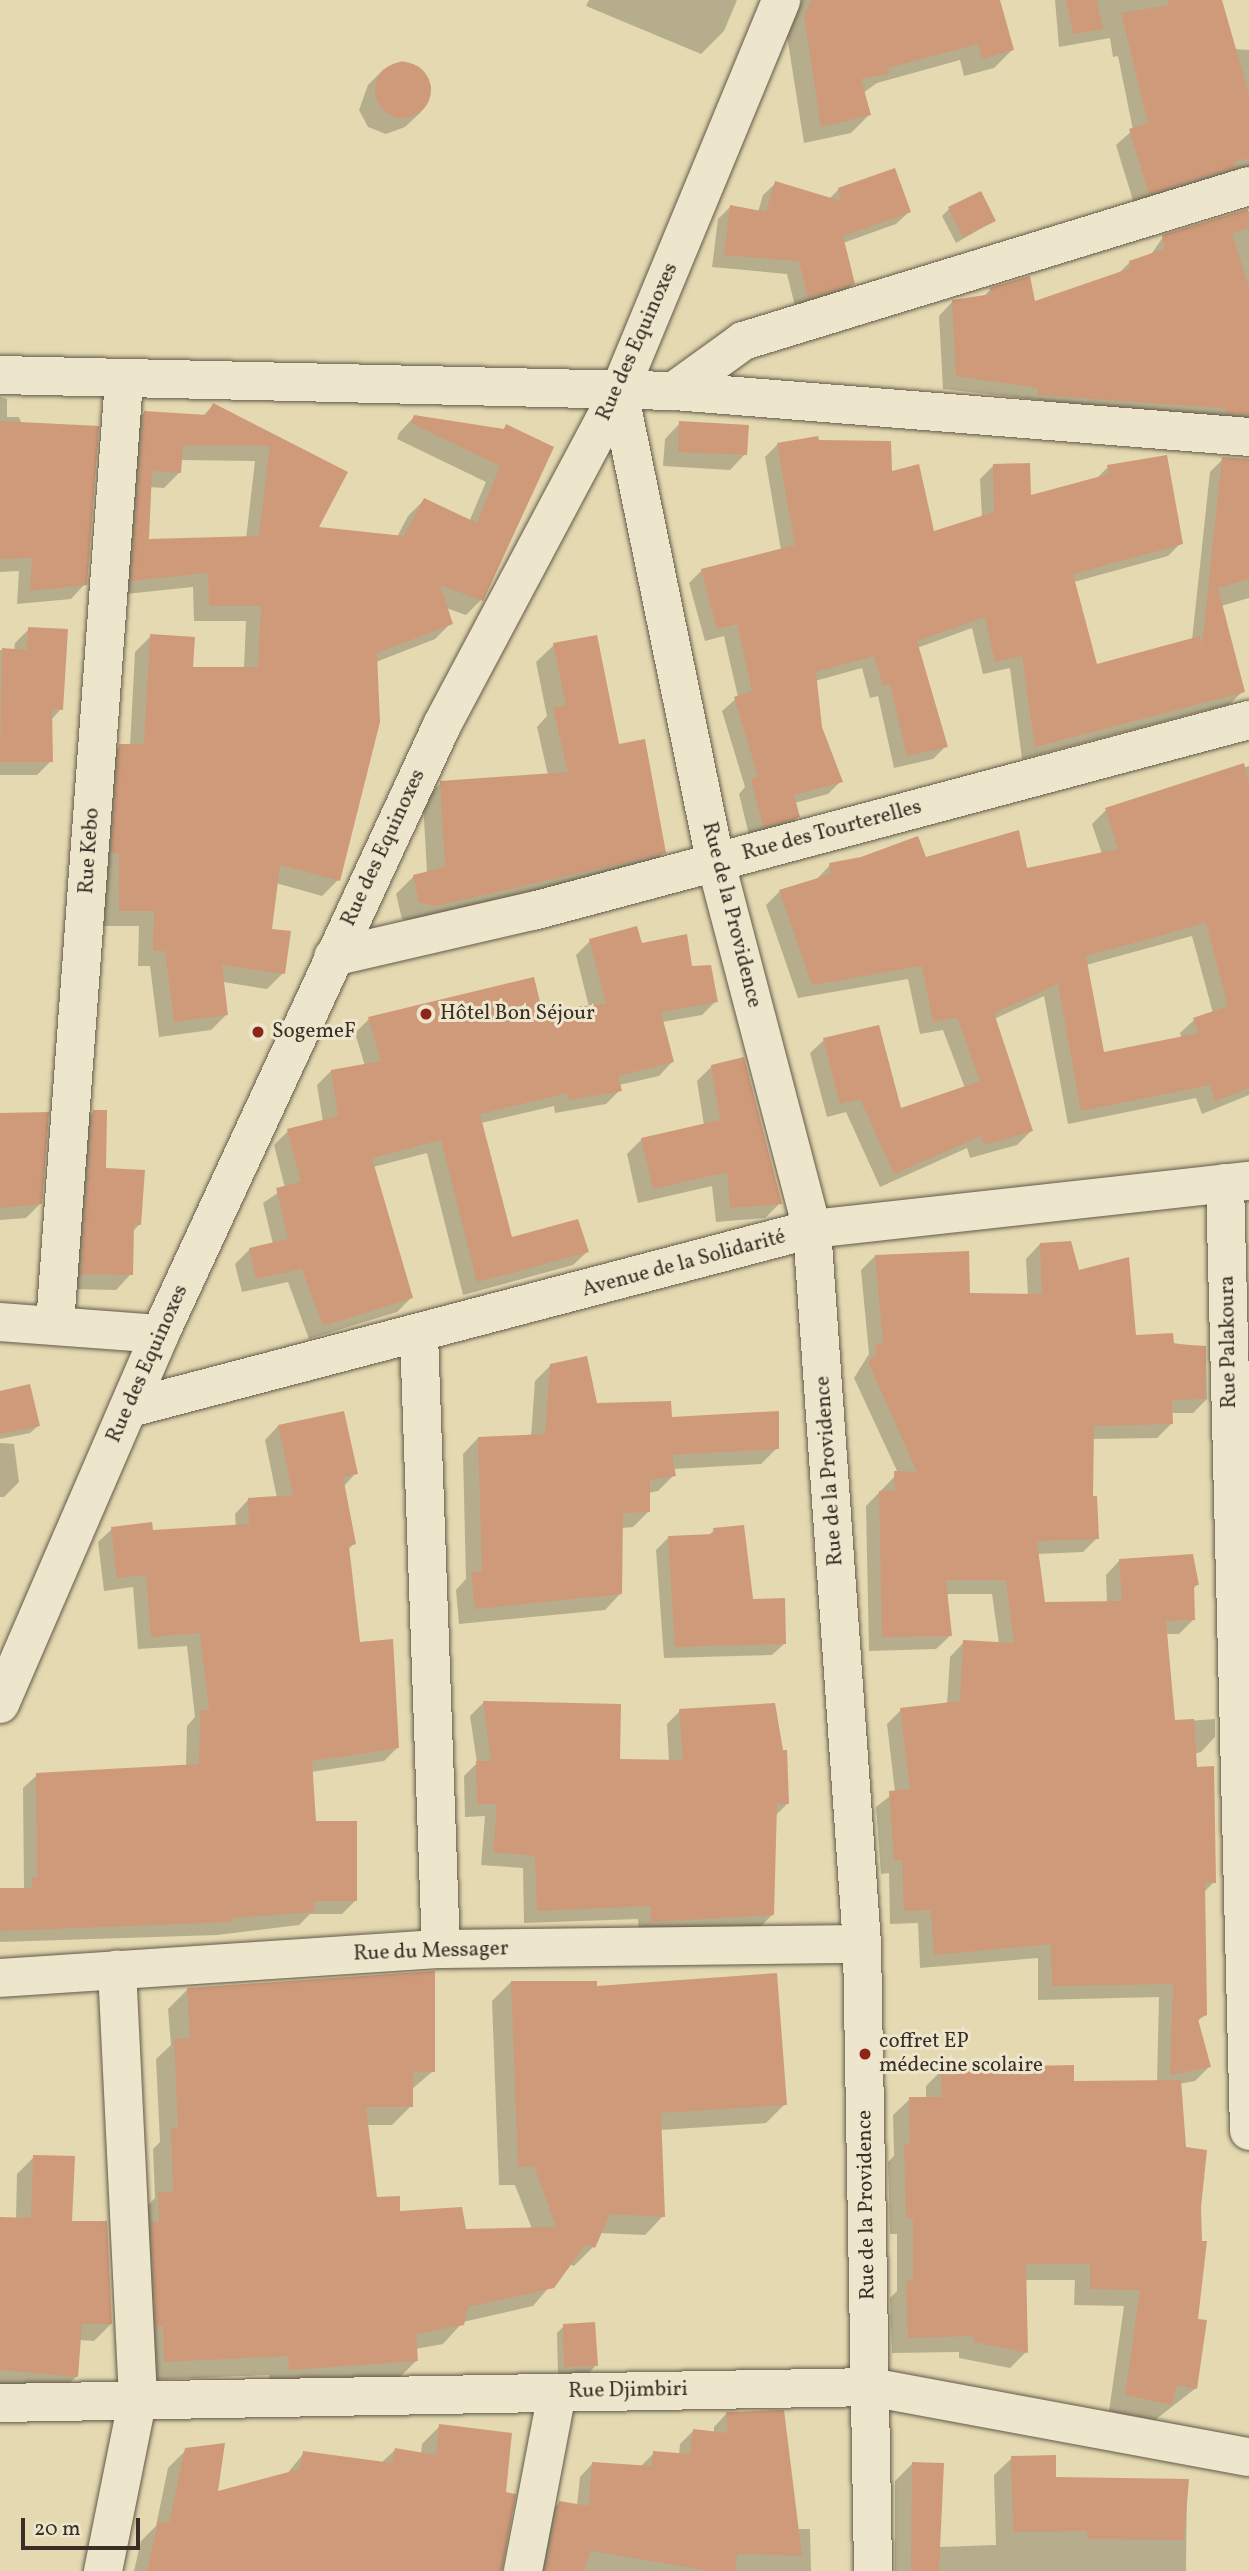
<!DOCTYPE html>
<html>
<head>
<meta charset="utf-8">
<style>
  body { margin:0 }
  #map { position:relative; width:1249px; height:2571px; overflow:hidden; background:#e4d9b1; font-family:Vollkorn,serif }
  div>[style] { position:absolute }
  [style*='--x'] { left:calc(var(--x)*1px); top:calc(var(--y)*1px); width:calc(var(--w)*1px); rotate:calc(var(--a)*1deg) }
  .shadow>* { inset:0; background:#0003 }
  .building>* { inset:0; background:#cf9a79 }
  .round { border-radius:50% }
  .roads { filter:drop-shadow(0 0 2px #645a49) drop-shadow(0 0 2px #645a49) }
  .minor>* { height:38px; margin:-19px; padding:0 19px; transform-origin:19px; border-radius:19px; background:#ede6cc }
  .dots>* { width:19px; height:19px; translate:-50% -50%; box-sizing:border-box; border:4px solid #ede6cc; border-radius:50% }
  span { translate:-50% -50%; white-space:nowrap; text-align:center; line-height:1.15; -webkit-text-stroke:6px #ede6cc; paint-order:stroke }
  .street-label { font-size:21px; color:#392f26 }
  .poi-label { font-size:21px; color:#392f26 }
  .left { translate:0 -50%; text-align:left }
  .scale { position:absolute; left:21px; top:2518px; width:119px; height:32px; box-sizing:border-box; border:4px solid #392f26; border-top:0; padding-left:9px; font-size:21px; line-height:24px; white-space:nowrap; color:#392f26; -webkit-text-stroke:5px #ede6cc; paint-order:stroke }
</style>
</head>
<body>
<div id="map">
  <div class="shadow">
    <i style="clip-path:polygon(589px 0,737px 0,724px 31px,701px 54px,586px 6px)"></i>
    <i style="clip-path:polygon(802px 0,998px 0,1012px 50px,994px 68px,964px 76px,960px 60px,877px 83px,863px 93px,869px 115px,851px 133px,804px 143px,787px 36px)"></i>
    <i style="clip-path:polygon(1055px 0,1220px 0,1234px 49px,1249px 50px,1249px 183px,1135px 207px,1116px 145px,1133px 130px,1118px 56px,1113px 57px,1110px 38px,1059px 47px)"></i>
    <i style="clip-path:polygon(402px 61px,419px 67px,431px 87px,421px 112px,405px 127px,386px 134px,368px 127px,359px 110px,368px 85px,384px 69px)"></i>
    <i style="clip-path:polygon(776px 183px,829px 199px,839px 189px,909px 212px,896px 224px,843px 243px,854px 283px,841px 296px,796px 310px,787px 274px,712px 267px,718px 219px,730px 207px,758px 212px,763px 195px)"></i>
    <i style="clip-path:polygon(949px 209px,994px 221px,956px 243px,942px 216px)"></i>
    <i style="clip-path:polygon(1249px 211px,1249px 424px,943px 389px,939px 316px,953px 301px,983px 297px,990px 290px,1034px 303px,1118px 274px,1130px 262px,1150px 256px,1163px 237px)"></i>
    <i style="clip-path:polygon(0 397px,7px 399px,7px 417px,19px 417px,85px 584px,71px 599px,17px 604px,19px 571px,0 572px)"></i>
    <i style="clip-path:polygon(evenodd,213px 405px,345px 473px,317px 529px,397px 537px,408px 516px,424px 500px,469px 522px,486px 482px,397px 439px,399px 433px,414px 417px,502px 431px,507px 426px,482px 599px,466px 615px,446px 608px,451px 623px,435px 639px,376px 662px,338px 880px,322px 896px,276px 883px,270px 930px,283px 973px,267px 989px,223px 982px,226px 1015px,211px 1030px,159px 1037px,150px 966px,138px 966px,139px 926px,104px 926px,104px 762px,120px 746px,130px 746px,135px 652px,151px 636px,191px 668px,244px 668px,246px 621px,194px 621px,193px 587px,116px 595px,129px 428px,144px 413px,203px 416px,213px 405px,180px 460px,255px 461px,246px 539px,147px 541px,149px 487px,164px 488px,179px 473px,180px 460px)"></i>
    <i style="clip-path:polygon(680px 423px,745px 454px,730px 470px,663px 466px,665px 439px)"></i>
    <i style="clip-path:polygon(818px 442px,890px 473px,933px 533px,982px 518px,980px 479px,993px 466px,1030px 497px,1096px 479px,1108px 467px,1181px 543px,1168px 556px,1074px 582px,1095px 666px,1192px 640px,1210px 472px,1223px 459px,1249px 459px,1249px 598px,1221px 606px,1243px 691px,1230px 704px,1022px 759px,1010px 668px,983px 674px,972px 628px,917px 648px,946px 746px,933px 759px,894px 768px,878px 696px,870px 698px,862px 668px,815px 681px,820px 727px,841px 781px,828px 794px,794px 803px,798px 817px,785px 830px,750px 839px,739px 794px,745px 787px,722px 711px,738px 697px,724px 636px,705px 641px,689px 583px,702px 570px,781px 550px,765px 457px,778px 444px)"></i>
    <i style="clip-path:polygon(29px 629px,61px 709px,51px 720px,51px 761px,37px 775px,0 775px,0 650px,14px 651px,15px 643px)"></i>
    <i style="clip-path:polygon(554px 645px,617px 746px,664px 852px,647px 870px,417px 923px,402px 919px,396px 894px,414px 876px,427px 873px,423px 801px,441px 783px,548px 775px,537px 727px,547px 716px,536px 662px)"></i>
    <i style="clip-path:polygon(evenodd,1249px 766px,1249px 1095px,1202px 1114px,1196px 1098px,1068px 1124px,1044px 996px,994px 1019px,1031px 1131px,1017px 1145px,970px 1158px,967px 1148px,880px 1187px,846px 1112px,827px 1117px,810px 1053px,824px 1040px,900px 1111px,965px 1088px,943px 1030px,920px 1034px,908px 979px,798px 998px,766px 905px,779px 892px,816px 880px,830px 865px,925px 859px,1026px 870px,1102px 854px,1092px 824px,1106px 810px,1249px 766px,1192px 936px,1213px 1013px,1194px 1020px,1180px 1033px,1182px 1039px,1102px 1054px,1086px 965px,1192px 936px)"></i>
    <i style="clip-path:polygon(590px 941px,641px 945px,691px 968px,716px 1001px,702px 1015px,662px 1022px,672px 1062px,659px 1076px,619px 1085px,620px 1090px,606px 1104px,555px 1113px,554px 1106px,481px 1123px,511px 1239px,587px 1252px,573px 1265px,463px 1295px,427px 1153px,373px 1167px,411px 1298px,397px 1312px,309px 1339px,288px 1282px,242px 1292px,235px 1264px,249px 1250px,273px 1244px,263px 1203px,285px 1188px,274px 1145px,288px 1131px,323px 1122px,317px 1085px,331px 1071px,365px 1066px,355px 1033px,369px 1019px,589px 1007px,576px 955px)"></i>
    <i style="clip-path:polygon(712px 1066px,780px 1203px,765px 1218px,716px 1222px,712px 1186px,638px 1203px,627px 1154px,642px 1139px,704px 1125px,697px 1081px)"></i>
    <i style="clip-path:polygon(93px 1112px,104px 1169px,140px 1224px,132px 1232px,131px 1274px,116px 1290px,66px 1289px,78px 1128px)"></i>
    <i style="clip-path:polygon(0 1115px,40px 1204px,26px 1218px,0 1220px)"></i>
    <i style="clip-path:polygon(1040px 1244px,1078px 1272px,1135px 1337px,1206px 1348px,1207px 1399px,1193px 1413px,1171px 1413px,1171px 1424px,1157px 1438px,1092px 1439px,1091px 1498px,1097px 1538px,1083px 1552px,1037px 1554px,1043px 1603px,1107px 1603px,1106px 1575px,1120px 1560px,1197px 1585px,1193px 1589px,1193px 1620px,1179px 1634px,1165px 1634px,1174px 1722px,1215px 1719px,1215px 1737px,1201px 1752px,1060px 1788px,1214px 1882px,1203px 1893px,1205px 2014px,1197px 2022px,1209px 2067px,1195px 2081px,1179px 2084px,1184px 2149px,1199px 2207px,1196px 2388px,1155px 2420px,1109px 2411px,1124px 2306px,1074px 2305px,1075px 2280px,1025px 2280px,1026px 2352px,1010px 2368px,959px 2358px,959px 2352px,892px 2353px,890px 2298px,897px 2291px,897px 2234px,890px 2234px,888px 2162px,894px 2156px,893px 2115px,910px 2099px,926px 2099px,926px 2086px,942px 2070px,1072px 2083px,1157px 2082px,1159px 1997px,1038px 2000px,1038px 1958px,920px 1968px,918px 1923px,890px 1924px,889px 1873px,881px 1874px,876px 1807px,895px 1792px,887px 1724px,901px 1710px,947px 1705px,950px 1657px,964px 1642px,999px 1644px,992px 1594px,946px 1594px,951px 1635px,936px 1649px,869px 1651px,866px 1506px,898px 1473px,854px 1378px,869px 1354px,861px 1270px,875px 1256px,969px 1294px,1028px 1296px,1026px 1259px)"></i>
    <i style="clip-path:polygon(551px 1365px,596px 1405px,777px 1448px,761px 1464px,673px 1469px,674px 1475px,658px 1491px,648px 1493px,648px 1512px,633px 1527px,621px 1528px,620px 1594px,605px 1610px,459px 1624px,456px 1590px,466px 1579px,463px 1454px,478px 1438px,531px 1437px,535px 1381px)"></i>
    <i style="clip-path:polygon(0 1393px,38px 1426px,30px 1433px,0 1439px)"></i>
    <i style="clip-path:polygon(278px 1426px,356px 1473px,343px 1487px,354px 1544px,347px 1550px,358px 1644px,398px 1747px,384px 1761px,311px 1772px,315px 1823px,355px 1901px,342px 1914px,310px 1914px,299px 1925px,217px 1935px,0 1942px,0 1890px,24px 1888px,23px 1788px,37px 1775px,186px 1766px,187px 1726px,195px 1717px,187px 1646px,138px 1649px,133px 1587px,104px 1591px,98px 1542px,112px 1529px,151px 1532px,236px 1527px,235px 1514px,248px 1500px,277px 1498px,265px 1440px)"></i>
    <i style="clip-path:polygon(0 1443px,14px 1444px,19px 1482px,4px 1497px,0 1497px)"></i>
    <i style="clip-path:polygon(714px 1530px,752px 1601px,785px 1643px,772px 1655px,664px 1658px,656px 1550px,668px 1538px,708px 1536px)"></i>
    <i style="clip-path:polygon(483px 1703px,618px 1760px,669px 1761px,667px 1724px,680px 1711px,788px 1803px,775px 1816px,772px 1915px,759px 1928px,639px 1934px,638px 1919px,524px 1923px,523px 1868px,481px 1865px,485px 1816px,465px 1817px,464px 1776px,477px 1763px,470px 1716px)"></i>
    <i style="clip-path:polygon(511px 1982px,595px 1988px,785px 2104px,766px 2123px,660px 2130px,663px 2216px,645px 2235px,599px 2233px,593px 2247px,574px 2266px,569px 2264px,533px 2306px,463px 2322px,443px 2344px,415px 2349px,416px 2361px,397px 2380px,270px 2388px,269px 2375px,146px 2380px,140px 2213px,155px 2198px,153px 2149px,160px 2142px,156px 2059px,171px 2045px,168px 2009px,187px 1990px,433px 2071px,411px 2090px,411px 2106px,392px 2125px,367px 2125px,375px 2199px,399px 2213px,465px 2231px,532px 2229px,515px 2185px,499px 2185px,492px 2001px)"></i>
    <i style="clip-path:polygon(34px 2157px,70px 2223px,111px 2324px,94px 2341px,79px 2340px,76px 2377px,59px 2393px,0 2388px,0 2218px,16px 2219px,17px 2174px)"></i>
    <i style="clip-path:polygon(564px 2326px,596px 2365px,589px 2373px,558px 2374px,557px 2333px)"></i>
    <i style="clip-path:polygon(727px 2413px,797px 2529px,810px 2529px,811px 2571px,535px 2571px,546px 2516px,559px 2503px,577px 2506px,580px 2477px,593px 2463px,640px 2467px,654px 2453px,679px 2455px,680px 2444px,693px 2431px,714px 2433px,714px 2427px)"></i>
    <i style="clip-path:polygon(440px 2426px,465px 2571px,134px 2571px,141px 2541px,156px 2526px,168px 2468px,186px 2450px,216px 2494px,286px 2475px,304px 2453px,381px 2463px,395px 2450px,421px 2454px,422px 2444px)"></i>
    <i style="clip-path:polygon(1012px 2458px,1054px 2479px,1187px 2480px,1186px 2571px,895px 2571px,895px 2481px,912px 2464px,939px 2547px,996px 2545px,994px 2475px)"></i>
  </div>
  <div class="building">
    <i style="clip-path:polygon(811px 0,1000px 0,1014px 50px,982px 59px,978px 44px,888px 68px,889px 74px,861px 79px,871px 115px,821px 127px,804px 16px)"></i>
    <i style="clip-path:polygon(1066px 0,1097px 0,1103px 29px,1073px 34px)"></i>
    <i style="clip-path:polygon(1168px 0,1222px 0,1249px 95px,1249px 158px,1234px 162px,1235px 167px,1149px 194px,1129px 129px,1148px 123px,1121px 13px,1169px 5px)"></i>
    <i class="round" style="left:375px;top:62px;width:56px;height:56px"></i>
    <i style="clip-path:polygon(895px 168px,911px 212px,843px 236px,855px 284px,808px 298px,799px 261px,724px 255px,730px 205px,766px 212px,775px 181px,841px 201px,838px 188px)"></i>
    <i style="clip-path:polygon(981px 191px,996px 221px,963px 237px,948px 207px)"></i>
    <i style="clip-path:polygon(1248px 209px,1249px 228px,1232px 233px,1249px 288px,1249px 415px,1226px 413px,1227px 408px,1234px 409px,1038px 395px,1038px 388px,956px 376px,952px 300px,992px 294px,989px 288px,1030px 276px,1035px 301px,1131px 268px,1129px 261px,1164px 249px,1162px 235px)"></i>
    <i style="clip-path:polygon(evenodd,213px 403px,348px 472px,319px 527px,404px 536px,424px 498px,477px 523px,500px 466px,411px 423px,414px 415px,504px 429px,506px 424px,554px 447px,483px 601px,440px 585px,453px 624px,377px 653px,380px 722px,340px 881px,280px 865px,272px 929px,291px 931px,285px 974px,222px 965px,228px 1015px,174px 1022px,165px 951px,153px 951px,154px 911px,119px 911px,119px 853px,111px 853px,119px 744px,144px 744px,150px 634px,195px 637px,193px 667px,258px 667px,261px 606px,209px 606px,208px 573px,131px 581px,144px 411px,207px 415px,213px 403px,183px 445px,270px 446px,259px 536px,149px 539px,152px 471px,181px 473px,183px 445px)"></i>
    <i style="clip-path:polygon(0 421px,99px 426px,87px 585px,30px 591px,32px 558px,0 559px)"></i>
    <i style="clip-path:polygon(679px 421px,749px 425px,747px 455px,678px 452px)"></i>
    <i style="clip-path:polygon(818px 436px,819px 440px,891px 441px,892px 471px,919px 464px,934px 531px,994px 512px,993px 464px,1030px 463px,1031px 495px,1109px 474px,1107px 465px,1167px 455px,1183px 544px,1073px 574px,1097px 664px,1200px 636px,1202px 646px,1222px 457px,1249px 459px,1249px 579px,1218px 588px,1245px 692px,1035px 747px,1022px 656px,995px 662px,985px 617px,917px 641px,948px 747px,907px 756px,890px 684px,883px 686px,874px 656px,816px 672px,822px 727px,843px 782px,794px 795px,800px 817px,763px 827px,751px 779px,758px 777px,734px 697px,752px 691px,737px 624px,717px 629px,701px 569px,795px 545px,777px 443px)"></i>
    <i style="clip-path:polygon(28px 627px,68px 629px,63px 710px,52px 709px,53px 762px,0 762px,2px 648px,27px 650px)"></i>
    <i style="clip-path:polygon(597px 635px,619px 744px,645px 739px,666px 853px,436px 906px,419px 902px,413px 875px,445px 867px,440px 781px,568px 772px,553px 708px,566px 705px,553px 643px)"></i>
    <i style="clip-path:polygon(evenodd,1244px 763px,1249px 784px,1249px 1088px,1215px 1101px,1210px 1085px,1081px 1111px,1058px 984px,994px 1013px,1033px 1131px,984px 1145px,981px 1136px,894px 1174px,860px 1099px,840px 1104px,823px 1038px,879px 1025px,901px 1108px,980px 1081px,957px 1017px,933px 1022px,922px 966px,812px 985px,779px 890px,831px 874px,829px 863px,861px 857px,918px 836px,926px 857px,1019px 830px,1027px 868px,1118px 849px,1105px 808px,1244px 763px,1206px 923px,1228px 1006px,1193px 1018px,1199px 1033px,1104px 1052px,1086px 956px,1206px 923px)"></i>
    <i style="clip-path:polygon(637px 926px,642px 943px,687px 934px,692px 966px,711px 965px,718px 1002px,661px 1012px,674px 1062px,618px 1076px,622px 1091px,569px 1100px,567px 1093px,480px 1114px,512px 1237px,578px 1219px,589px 1252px,477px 1282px,441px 1140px,372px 1158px,413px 1298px,323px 1326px,302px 1269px,256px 1279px,249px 1248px,288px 1239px,276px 1188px,301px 1182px,287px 1129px,338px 1116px,331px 1070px,381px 1061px,368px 1017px,534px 977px,542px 1010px,606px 1004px,589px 939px)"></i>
    <i style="clip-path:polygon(744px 1057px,782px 1204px,730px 1208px,727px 1172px,653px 1189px,641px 1138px,720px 1120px,711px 1065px)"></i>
    <i style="clip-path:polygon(93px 1110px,107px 1110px,106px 1168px,145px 1170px,141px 1225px,134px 1224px,133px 1275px,81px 1274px)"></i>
    <i style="clip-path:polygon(49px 1112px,42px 1204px,0 1208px,0 1113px)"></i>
    <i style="clip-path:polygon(1071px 1241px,1079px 1270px,1129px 1257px,1136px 1335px,1173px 1333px,1174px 1344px,1206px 1346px,1205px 1399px,1172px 1400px,1173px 1424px,1094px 1426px,1093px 1496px,1097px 1496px,1099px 1539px,1037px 1541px,1045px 1602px,1122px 1601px,1119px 1559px,1193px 1554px,1199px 1585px,1194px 1585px,1195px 1620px,1166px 1621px,1175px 1720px,1194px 1719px,1197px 1767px,1214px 1766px,1216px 1883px,1205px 1883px,1207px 2015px,1198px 2019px,1211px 2067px,1170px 2075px,1173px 1984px,1052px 1986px,1051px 1944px,934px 1955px,931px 1910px,904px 1911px,902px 1860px,894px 1860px,889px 1791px,910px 1789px,900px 1708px,960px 1701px,963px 1640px,1014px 1643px,1006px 1580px,946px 1580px,952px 1636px,882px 1637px,879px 1491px,895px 1490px,894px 1471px,917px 1472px,868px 1362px,877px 1353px,874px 1346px,883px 1342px,875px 1255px,969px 1251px,970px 1293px,1042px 1294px,1040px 1243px)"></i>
    <i style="clip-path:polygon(587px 1356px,597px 1403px,671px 1401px,672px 1417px,779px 1411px,779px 1449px,672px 1455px,676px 1476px,650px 1480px,650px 1512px,623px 1513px,622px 1594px,475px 1609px,471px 1572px,482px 1571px,478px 1437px,545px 1434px,550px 1364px)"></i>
    <i style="clip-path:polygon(30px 1384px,40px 1426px,0 1434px,0 1391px)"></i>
    <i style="clip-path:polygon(344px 1411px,358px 1474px,343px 1477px,356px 1544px,349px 1546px,360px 1642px,393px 1639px,399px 1748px,312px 1761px,316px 1821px,357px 1821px,357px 1901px,315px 1901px,314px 1912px,232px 1918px,232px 1922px,0 1931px,0 1888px,32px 1888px,32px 1877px,37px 1877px,36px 1773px,199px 1764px,200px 1710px,209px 1710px,200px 1633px,151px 1637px,146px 1575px,117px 1578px,111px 1527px,152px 1522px,153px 1530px,249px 1524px,248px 1498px,293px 1495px,278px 1425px)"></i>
    <i style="clip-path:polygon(744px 1525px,753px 1599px,785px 1598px,786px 1644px,675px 1647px,668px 1536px,714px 1534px,713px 1528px)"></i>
    <i style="clip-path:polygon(483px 1701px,621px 1704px,620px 1759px,683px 1760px,679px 1709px,775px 1703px,783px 1750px,787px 1750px,789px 1804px,777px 1804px,774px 1915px,651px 1922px,651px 1906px,537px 1911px,535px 1856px,493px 1852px,497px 1804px,477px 1804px,476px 1761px,491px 1761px)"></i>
    <i style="clip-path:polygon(435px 1971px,435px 2072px,413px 2072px,413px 2107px,366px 2107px,377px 2197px,400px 2196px,400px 2211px,462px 2207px,466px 2229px,556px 2227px,534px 2166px,518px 2167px,511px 1981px,597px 1981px,597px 1986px,777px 1973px,787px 2105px,661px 2113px,665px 2217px,610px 2214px,595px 2248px,586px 2244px,554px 2288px,468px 2307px,464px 2325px,416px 2334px,418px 2361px,289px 2370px,288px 2356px,164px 2362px,163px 2326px,156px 2326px,151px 2222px,159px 2222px,158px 2192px,173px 2192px,171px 2128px,178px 2128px,174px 2039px,190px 2038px,187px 1988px)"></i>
    <i style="clip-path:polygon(1074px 2065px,1074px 2081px,1181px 2080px,1186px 2147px,1207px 2150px,1201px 2207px,1202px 2241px,1207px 2241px,1198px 2319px,1207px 2320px,1197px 2389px,1177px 2385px,1172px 2405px,1125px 2395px,1140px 2290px,1090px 2289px,1090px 2264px,1026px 2264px,1028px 2353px,974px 2342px,974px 2336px,908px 2338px,906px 2281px,913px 2280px,913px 2218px,906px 2218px,904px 2144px,910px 2144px,909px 2097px,942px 2097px,941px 2068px)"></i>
    <i style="clip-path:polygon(33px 2155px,75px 2156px,72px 2221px,107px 2221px,112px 2324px,82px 2324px,78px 2377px,0 2370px,0 2217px,31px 2218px)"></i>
    <i style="clip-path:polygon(595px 2322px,598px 2366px,564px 2367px,563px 2324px)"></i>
    <i style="clip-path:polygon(784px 2410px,802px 2556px,737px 2554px,736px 2571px,710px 2571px,591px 2551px,584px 2571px,545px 2571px,559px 2501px,589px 2506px,592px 2462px,652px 2466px,653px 2451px,690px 2454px,693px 2429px,728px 2433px,726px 2412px)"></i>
    <i style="clip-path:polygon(439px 2424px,512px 2433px,506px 2492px,516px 2494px,502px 2571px,147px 2571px,158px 2521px,169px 2523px,185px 2448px,225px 2443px,218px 2491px,300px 2469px,303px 2451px,392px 2463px,395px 2448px,436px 2455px)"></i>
    <i style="clip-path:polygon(1056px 2455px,1056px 2477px,1189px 2479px,1184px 2540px,1087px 2539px,1087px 2531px,1013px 2532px,1011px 2456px)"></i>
    <i style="clip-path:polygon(912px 2462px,944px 2463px,939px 2571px,911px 2571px)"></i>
  </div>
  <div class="roads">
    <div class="minor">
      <i style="--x:0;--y:375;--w:674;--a:1.36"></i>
      <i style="--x:674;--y:391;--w:577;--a:4.57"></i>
      <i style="--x:674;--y:391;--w:85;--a:-35.9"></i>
      <i style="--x:743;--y:341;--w:529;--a:-17.03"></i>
      <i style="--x:619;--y:392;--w:481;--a:78.4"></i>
      <i style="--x:716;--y:863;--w:378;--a:75.3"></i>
      <i style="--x:812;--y:1229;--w:717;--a:86"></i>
      <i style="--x:862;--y:1944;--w:627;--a:88.99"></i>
      <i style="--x:333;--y:957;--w:205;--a:-13"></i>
      <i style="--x:533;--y:911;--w:741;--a:-14.94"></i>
      <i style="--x:1225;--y:1183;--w:948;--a:88.55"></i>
      <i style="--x:0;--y:1322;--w:160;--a:4.3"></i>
      <i style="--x:55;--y:1324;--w:948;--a:-85.82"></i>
      <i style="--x:419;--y:1335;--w:614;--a:87.95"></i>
      <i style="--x:130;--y:1408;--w:705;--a:-14.71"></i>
      <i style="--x:812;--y:1229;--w:440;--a:-6.3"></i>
      <i style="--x:0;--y:1704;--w:403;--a:-66.6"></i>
      <i style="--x:160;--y:1334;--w:671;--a:-65.15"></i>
      <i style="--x:442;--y:725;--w:377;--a:-62"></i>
      <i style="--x:619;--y:392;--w:424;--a:-67.5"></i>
      <i style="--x:0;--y:1978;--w:442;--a:-3.8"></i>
      <i style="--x:441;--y:1949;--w:421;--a:-0.7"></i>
      <i style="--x:0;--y:2403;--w:870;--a:-1.05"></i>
      <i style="--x:870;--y:2387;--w:385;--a:10.5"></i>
      <i style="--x:103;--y:2571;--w:177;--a:-78.6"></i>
      <i style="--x:138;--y:2398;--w:429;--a:-92.8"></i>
      <i style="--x:523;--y:2571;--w:181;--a:-79.2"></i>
    </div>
  </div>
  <div class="dots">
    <i style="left:426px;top:1014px;background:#8f2418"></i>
    <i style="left:258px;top:1032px;background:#8f2418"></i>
    <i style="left:865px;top:2054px;background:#8f2418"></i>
  </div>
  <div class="street-label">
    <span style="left:638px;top:342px;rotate:-66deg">Rue des Equinoxes</span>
    <span style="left:832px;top:831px;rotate:-15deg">Rue des Tourterelles</span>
    <span style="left:384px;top:848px;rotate:-65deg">Rue des Equinoxes</span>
    <span style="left:90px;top:851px;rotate:-86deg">Rue Kebo</span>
    <span style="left:731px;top:915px;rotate:76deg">Rue de la Providence</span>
    <span style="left:684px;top:1264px;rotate:-15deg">Avenue de la Solidarité</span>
    <span style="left:1229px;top:1342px;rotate:-91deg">Rue Palakoura</span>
    <span style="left:148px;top:1364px;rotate:-66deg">Rue des Equinoxes</span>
    <span style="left:830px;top:1471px;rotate:-94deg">Rue de la Providence</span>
    <span style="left:431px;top:1952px;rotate:-2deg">Rue du Messager</span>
    <span style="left:867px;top:2205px;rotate:-91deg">Rue de la Providence</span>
    <span style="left:628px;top:2391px;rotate:-1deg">Rue Djimbiri</span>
  </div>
  <div class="poi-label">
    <span class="left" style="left:440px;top:1014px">Hôtel Bon Séjour</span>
    <span class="left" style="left:272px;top:1032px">SogemeF</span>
    <span class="left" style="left:879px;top:2054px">coffret EP<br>médecine scolaire</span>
  </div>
  <div class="scale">20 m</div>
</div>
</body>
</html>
